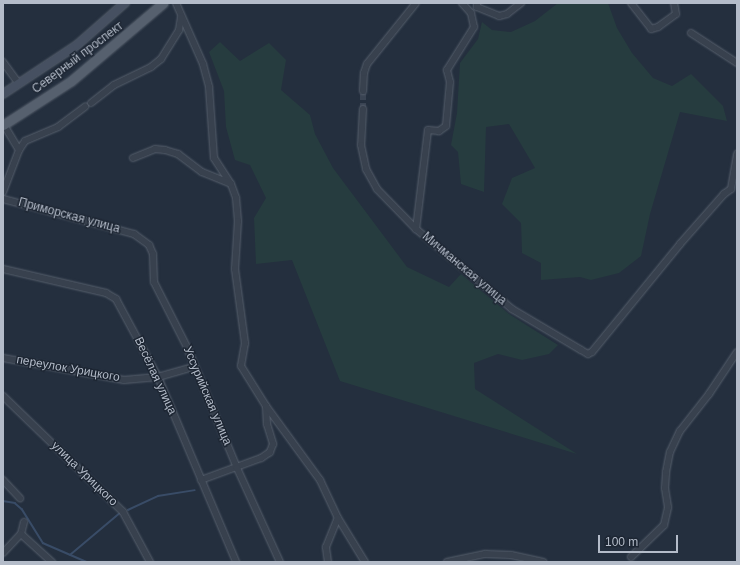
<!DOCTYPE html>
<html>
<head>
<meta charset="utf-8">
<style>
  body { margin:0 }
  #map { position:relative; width:740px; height:565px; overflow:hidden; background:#242f3e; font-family:Arial,sans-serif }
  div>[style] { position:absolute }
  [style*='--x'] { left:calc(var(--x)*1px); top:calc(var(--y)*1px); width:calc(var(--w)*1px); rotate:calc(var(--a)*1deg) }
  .green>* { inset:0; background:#263c3f }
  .stream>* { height:1.5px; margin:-0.75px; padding:0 0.75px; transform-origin:0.75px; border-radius:0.75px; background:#394c67 }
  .street-tunnel>* { height:6px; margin-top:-3px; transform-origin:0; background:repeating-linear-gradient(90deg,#3a4453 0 6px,transparent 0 9px) }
  .roads { filter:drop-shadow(0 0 1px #565f6c) drop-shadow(0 0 1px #565f6c) }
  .street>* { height:6px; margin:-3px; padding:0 3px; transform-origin:3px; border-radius:3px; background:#38414e }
  .secondary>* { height:8px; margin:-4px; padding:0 4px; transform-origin:4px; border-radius:4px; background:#465061 }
  .primary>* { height:9px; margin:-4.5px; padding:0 4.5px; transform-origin:4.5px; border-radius:4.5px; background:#56606e }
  span { translate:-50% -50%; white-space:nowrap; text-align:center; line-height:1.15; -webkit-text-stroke:3px #1d2633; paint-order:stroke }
  .street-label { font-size:12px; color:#b4bcc9 }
  .frame { position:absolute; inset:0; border:4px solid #b4bcc9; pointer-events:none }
  .scale { position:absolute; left:598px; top:535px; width:80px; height:18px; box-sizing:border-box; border:2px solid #b4bcc9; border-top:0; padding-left:5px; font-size:12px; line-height:14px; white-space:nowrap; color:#b4bcc9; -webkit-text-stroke:3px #1d2633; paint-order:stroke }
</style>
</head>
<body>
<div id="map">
  <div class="green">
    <i style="clip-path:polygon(558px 3px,608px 3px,617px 28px,632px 53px,653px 78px,672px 86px,691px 74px,723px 106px,727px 121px,680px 112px,650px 214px,641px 256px,619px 273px,591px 280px,580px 277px,541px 280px,541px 263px,522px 253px,521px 223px,502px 204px,512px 178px,535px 168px,509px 124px,486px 127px,484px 192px,461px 184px,458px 152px,451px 145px,457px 113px,460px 63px,478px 39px,482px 22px,492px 30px,511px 32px,535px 21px)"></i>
    <i style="clip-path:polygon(220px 42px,240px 61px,269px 43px,286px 60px,281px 90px,310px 115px,315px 134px,333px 168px,407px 267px,449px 287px,461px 274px,509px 314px,558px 345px,549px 354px,522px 360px,498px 354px,474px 363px,475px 389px,577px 454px,340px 381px,292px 260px,256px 264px,254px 218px,266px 198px,250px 165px,235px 160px,226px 127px,224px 91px,209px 52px)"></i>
  </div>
  <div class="stream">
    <i style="--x:3;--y:501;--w:12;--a:9"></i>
    <i style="--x:15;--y:503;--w:9;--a:41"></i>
    <i style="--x:22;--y:509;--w:40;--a:58"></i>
    <i style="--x:43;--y:543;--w:48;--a:23.4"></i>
    <i style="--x:128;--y:510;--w:33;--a:-25"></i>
    <i style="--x:158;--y:496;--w:37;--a:-9"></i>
    <i style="--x:70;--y:555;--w:65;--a:-40"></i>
  </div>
  <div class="street-tunnel">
    <i style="--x:363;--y:109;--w:18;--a:-90"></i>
  </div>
  <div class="roads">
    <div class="street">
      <i style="--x:176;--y:3;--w:67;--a:66.1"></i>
      <i style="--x:203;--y:64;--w:24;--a:75"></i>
      <i style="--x:209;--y:87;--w:71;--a:86"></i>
      <i style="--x:214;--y:158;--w:31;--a:57"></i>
      <i style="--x:231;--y:184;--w:15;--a:70"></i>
      <i style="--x:236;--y:198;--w:23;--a:85"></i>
      <i style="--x:238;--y:221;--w:48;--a:93.6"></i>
      <i style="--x:235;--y:269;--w:75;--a:82.3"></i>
      <i style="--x:245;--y:343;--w:23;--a:100"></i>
      <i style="--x:241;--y:366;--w:47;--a:58"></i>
      <i style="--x:266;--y:406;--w:18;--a:87"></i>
      <i style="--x:267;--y:424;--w:21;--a:73"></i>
      <i style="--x:273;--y:444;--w:9;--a:111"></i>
      <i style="--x:270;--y:452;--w:11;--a:146"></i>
      <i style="--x:261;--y:458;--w:64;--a:159.9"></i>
      <i style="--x:462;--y:3;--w:13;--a:48"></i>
      <i style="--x:471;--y:13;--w:14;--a:78"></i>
      <i style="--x:474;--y:27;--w:51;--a:122.1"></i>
      <i style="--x:447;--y:70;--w:12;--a:76"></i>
      <i style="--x:450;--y:82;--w:44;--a:95.2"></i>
      <i style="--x:446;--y:126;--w:9;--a:144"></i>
      <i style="--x:439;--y:131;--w:11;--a:-175"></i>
      <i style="--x:428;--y:130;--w:100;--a:96.9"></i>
      <i style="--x:416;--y:229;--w:125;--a:39.8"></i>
      <i style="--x:512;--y:309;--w:80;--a:30.7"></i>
      <i style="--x:581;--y:350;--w:8;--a:30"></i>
      <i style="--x:588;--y:354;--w:4;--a:-27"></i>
      <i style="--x:592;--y:352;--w:139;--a:-50.8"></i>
      <i style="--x:680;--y:244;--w:67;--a:-48.7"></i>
      <i style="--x:724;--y:194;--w:9;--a:-36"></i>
      <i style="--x:731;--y:189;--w:36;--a:-80"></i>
      <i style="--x:477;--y:3;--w:4;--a:90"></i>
      <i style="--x:477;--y:7;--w:24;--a:22"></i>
      <i style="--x:499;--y:16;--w:8;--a:-14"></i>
      <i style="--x:507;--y:14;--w:18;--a:-38"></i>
      <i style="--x:631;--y:3;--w:33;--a:52"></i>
      <i style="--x:651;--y:29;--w:7;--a:-16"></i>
      <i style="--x:658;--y:27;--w:22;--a:-36"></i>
      <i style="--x:676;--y:14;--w:11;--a:-100"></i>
      <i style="--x:691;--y:33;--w:55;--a:33.1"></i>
      <i style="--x:3;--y:62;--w:27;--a:54"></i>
      <i style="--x:363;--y:91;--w:18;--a:-87"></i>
      <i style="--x:364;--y:73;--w:9;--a:-72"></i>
      <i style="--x:367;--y:64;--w:78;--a:-51.2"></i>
      <i style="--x:91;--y:103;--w:29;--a:-38"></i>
      <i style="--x:114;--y:85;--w:41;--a:-25.9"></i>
      <i style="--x:151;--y:67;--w:13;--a:-39"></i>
      <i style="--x:161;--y:59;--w:34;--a:-58"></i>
      <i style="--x:179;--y:30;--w:13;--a:-81"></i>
      <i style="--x:363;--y:109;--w:36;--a:93"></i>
      <i style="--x:361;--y:145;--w:25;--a:78"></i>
      <i style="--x:366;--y:169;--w:23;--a:61"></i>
      <i style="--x:377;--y:189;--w:56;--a:45.7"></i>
      <i style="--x:19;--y:150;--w:11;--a:-56"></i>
      <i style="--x:25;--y:141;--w:36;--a:-23"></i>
      <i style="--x:58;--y:127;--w:34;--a:-37"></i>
      <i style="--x:133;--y:158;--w:24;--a:-22"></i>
      <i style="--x:155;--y:149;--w:10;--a:6"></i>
      <i style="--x:165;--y:150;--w:14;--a:17"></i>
      <i style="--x:178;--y:154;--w:30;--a:37"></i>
      <i style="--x:202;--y:172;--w:31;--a:22"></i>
      <i style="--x:3;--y:192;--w:45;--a:-69.1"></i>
      <i style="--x:19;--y:150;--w:29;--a:-121"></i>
      <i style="--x:3;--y:199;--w:136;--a:15"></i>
      <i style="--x:134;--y:234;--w:19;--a:36"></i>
      <i style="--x:149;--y:245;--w:10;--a:66"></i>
      <i style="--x:153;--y:254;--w:28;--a:88"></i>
      <i style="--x:154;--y:282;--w:73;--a:63.1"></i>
      <i style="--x:187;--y:347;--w:131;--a:67.5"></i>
      <i style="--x:237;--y:468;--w:103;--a:65.4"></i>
      <i style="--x:3;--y:269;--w:106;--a:13.1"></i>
      <i style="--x:106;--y:293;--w:12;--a:31"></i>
      <i style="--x:116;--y:299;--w:89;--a:61.7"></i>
      <i style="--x:158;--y:377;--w:201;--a:67.1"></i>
      <i style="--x:3;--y:358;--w:123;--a:10.3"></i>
      <i style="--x:124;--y:380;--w:34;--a:-5"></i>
      <i style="--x:158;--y:377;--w:37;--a:-16"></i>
      <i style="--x:3;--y:396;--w:167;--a:44"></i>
      <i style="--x:123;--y:512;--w:57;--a:61.6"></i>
      <i style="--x:266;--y:406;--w:92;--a:53.9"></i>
      <i style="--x:320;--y:480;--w:42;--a:64.7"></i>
      <i style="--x:338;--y:518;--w:52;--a:58.5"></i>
      <i style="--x:3;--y:480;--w:25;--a:47"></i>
      <i style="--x:24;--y:522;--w:12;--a:104"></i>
      <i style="--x:21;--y:534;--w:42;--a:42.1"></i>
      <i style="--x:3;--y:553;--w:26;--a:-47"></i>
      <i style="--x:631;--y:557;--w:46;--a:-44.1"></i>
      <i style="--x:664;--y:525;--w:18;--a:-77"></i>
      <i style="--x:668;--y:507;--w:19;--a:-99"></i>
      <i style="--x:665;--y:488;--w:16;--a:-86"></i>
      <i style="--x:666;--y:472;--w:20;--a:-79"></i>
      <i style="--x:670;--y:452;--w:23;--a:-65"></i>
      <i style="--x:680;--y:431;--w:47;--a:-51.9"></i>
      <i style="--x:709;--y:394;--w:50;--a:-56.3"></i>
      <i style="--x:328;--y:562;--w:15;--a:-98"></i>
      <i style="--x:326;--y:547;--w:31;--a:-68"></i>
      <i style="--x:447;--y:562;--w:39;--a:-12"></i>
      <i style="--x:485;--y:554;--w:26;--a:2"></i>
      <i style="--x:511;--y:555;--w:33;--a:12"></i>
    </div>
    <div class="secondary">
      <i style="--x:3;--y:94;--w:89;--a:-33.5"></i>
      <i style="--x:77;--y:45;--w:64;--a:-41.2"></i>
    </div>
    <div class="primary">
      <i style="--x:3;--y:125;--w:81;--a:-32.9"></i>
      <i style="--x:71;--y:81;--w:121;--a:-40.3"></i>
    </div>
  </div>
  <div class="street-label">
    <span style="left:78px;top:58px;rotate:-37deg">Северный проспект</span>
    <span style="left:69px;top:216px;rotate:15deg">Приморская улица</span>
    <span style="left:464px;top:269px;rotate:40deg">Мичманская улица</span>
    <span style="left:68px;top:369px;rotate:10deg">переулок Урицкого</span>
    <span style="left:155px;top:376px;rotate:65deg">Весёлая улица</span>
    <span style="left:207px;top:396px;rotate:67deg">Уссурийская улица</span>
    <span style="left:84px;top:474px;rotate:44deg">улица Урицкого</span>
  </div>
  <div class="frame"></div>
  <div class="scale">100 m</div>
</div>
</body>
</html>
